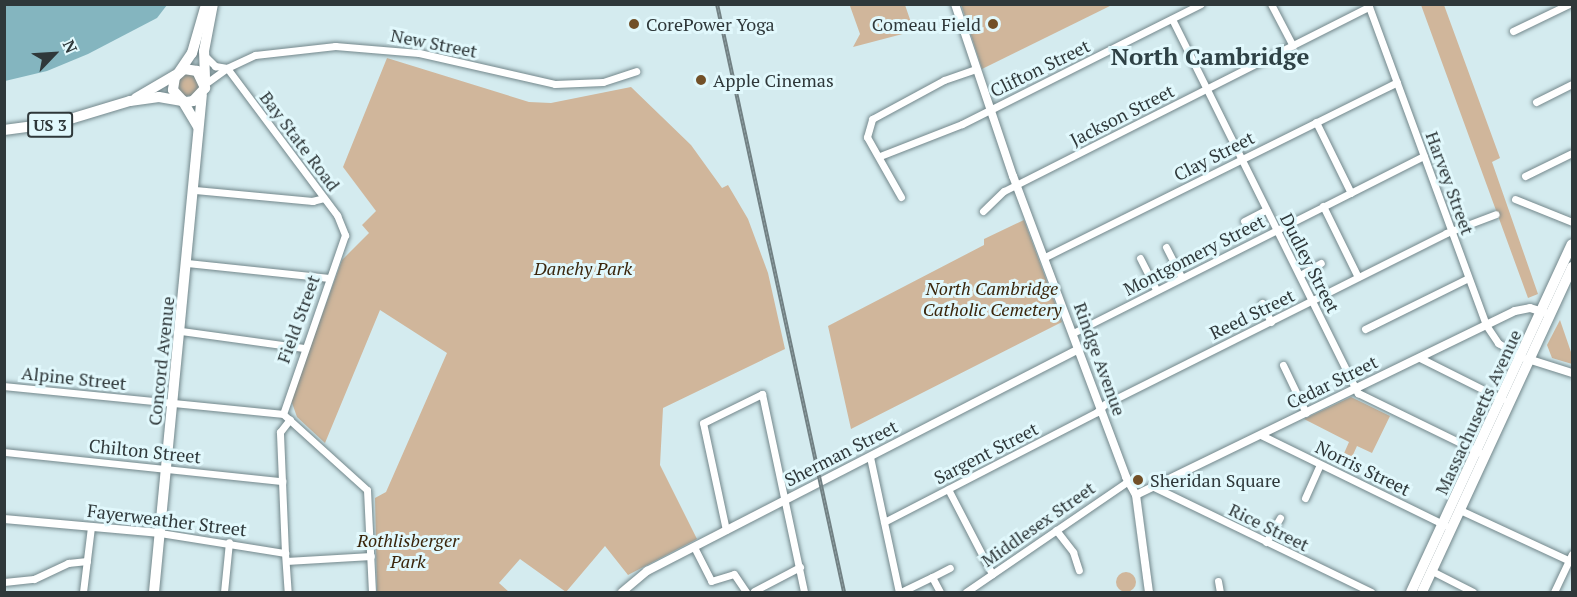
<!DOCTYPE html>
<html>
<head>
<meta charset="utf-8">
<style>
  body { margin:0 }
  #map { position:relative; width:1577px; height:597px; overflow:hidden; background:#d4ebef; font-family:"PT Serif",serif }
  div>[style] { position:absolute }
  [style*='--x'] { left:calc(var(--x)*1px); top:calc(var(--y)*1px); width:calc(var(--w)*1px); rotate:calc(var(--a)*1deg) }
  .green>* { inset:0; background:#d0b69b }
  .round { border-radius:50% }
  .water>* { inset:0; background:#84b5bf }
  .roads { filter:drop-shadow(0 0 2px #73878b) drop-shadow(0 0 2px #73878b) }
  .minor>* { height:7px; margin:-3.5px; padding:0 3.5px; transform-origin:3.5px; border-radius:3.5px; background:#fff }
  .tertiary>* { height:8px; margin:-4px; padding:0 4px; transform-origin:4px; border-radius:4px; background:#fff }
  .primary>* { height:10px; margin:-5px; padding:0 5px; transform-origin:5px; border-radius:5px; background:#fff }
  .trunk>* { height:10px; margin:-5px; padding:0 5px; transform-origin:5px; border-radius:5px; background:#fff }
  .rail>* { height:4px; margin-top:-2px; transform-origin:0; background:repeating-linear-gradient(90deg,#e1f8fc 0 4.5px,#728184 0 9px); box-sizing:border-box; border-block:2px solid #728184 }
  .dots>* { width:16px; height:16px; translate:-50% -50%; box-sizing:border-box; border:3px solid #e1f8fc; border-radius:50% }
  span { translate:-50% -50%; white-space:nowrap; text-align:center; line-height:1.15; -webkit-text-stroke:6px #e1f8fc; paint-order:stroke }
  .shield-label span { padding:2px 4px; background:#e1f8fc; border:2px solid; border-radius:4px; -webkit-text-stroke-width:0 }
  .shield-label { font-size:16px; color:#2f383a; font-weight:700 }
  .poi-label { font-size:18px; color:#2f383a }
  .left { translate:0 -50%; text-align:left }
  .right { translate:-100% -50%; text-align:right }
  .street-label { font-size:18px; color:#2f383a }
  .park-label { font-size:18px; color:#3a250b; font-style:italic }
  .district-label { font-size:24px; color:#2e4145; font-weight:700 }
  .frame { position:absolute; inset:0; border:6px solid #2f383a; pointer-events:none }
  .north { position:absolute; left:24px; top:24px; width:60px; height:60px; -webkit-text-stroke:4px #e1f8fc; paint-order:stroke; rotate:65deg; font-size:16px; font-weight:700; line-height:24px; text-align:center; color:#2f383a }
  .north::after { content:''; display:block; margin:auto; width:21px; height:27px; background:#2f383a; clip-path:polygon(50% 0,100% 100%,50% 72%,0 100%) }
</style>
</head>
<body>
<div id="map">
  <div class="green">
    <i style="clip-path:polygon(961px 4px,1112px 5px,982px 69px)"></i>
    <i style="clip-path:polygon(905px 5px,914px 31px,853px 47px,860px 34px,850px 6px)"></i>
    <i style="clip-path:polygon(1421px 5px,1444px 5px,1500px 158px,1492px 162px,1538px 294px,1528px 298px)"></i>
    <i style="clip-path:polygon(387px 58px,529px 102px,551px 103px,631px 87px,691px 145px,722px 188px,728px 185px,748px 219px,768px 273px,785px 349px,663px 408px,660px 465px,697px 539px,628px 575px,605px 546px,566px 592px,520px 559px,499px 583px,509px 592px,377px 592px,375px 498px,386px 492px,447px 353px,380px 310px,325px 443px,297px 417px,291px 400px,342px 260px,369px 233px,362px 225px,376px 211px,343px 167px)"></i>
    <i style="clip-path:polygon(191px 72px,201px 84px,196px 95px,184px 96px,178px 91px,180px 75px)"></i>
    <i style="clip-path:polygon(1024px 220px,1062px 322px,851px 429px,828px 326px,984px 245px,984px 239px)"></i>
    <i style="clip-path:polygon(1560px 320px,1572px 355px,1572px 364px,1552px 358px,1547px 345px)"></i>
    <i style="clip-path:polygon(1351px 397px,1390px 416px,1372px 453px,1357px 446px,1346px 470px,1338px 467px,1349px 442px,1304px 419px)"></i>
    <i class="round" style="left:1116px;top:572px;width:20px;height:20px"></i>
  </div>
  <div class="water">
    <i style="clip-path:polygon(4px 5px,5px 4px,167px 5px,157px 18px,88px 54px,47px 71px,5px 81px)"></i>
  </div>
  <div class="roads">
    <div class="minor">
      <i style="--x:1271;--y:4;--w:47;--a:62.4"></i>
      <i style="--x:1368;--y:4;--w:342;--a:69.8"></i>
      <i style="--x:1486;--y:325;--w:22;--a:56"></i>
      <i style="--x:1498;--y:343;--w:28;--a:30"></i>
      <i style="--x:1172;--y:19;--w:418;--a:63.6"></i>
      <i style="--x:1358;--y:393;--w:135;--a:26"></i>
      <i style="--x:1513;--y:31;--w:62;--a:-25.7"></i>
      <i style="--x:204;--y:55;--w:16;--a:45"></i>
      <i style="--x:215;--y:66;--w:12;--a:9"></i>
      <i style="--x:227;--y:68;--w:184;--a:53.2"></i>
      <i style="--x:337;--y:215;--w:22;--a:68"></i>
      <i style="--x:345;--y:235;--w:189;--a:109.1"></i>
      <i style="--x:205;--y:84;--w:27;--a:-36"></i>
      <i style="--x:227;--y:68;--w:31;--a:-25"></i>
      <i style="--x:255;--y:55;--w:81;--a:-6.4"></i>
      <i style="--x:335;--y:46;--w:84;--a:4.8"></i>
      <i style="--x:419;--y:53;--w:139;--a:12.8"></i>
      <i style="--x:555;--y:84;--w:48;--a:-2.4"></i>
      <i style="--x:603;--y:82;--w:35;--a:-18"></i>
      <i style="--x:1536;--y:102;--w:40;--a:-26.6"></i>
      <i style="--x:1316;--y:122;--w:79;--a:63.8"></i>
      <i style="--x:880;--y:156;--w:88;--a:-21.3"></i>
      <i style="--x:962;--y:124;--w:267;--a:-26.7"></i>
      <i style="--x:1525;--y:176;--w:52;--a:-26.1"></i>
      <i style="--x:195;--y:190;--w:118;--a:5.4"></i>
      <i style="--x:312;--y:201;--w:12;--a:-14"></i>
      <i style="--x:901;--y:197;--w:69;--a:-119.5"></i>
      <i style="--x:867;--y:137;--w:19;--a:-74"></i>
      <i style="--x:872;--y:119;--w:82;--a:-28.4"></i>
      <i style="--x:944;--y:80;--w:34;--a:-19"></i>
      <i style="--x:1515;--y:199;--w:61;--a:22"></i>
      <i style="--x:1323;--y:206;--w:79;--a:63.8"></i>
      <i style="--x:983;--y:211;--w:29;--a:-44"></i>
      <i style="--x:1004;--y:191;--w:409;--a:-26.8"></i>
      <i style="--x:1244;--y:221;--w:25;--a:-27"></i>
      <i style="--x:1166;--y:247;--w:34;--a:63"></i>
      <i style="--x:1045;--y:257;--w:393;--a:-26.4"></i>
      <i style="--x:1140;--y:258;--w:36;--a:63"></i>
      <i style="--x:187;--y:263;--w:143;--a:6"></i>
      <i style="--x:1300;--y:275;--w:24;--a:-30"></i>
      <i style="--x:1262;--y:303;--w:21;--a:65"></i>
      <i style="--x:1365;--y:329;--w:115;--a:-26.3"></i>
      <i style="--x:181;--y:331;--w:124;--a:7.9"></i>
      <i style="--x:1073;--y:333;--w:393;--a:-26.8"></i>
      <i style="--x:1420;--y:358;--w:92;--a:26.6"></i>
      <i style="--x:1283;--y:365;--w:53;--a:64.4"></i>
      <i style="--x:4;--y:386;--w:280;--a:5.7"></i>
      <i style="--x:283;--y:414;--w:113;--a:42.1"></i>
      <i style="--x:367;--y:490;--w:102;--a:87.2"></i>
      <i style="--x:1261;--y:435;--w:205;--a:26.1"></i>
      <i style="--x:4;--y:452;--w:280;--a:6"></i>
      <i style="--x:870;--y:457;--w:138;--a:77.9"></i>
      <i style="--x:1154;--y:487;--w:241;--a:25.8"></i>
      <i style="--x:948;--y:489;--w:96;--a:62.6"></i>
      <i style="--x:1305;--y:498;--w:36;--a:-66"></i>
      <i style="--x:1460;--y:510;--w:123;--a:24.9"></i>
      <i style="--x:884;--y:522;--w:240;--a:-27.3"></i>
      <i style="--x:1097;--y:412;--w:11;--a:-45"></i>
      <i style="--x:1105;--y:404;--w:381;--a:-26.6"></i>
      <i style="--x:1446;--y:233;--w:53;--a:-20.8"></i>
      <i style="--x:726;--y:530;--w:109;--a:-102.1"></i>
      <i style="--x:703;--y:423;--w:66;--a:-26.2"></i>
      <i style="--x:762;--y:394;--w:202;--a:78"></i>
      <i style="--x:1056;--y:530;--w:28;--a:52"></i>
      <i style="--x:1073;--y:552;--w:19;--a:72"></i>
      <i style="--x:160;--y:533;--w:127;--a:9.1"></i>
      <i style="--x:285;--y:553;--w:39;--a:86"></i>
      <i style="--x:1266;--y:542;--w:28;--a:-60"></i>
      <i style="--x:694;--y:547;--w:38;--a:63"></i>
      <i style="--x:711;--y:581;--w:24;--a:-17"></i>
      <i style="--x:734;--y:574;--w:22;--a:56"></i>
      <i style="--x:285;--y:553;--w:121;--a:-92.4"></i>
      <i style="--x:280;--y:432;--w:16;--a:-52"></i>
      <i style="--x:286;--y:561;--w:85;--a:-3.4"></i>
      <i style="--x:1432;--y:571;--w:46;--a:27.1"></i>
      <i style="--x:932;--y:577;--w:20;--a:-27"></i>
      <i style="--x:1218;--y:581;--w:11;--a:80"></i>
      <i style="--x:4;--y:582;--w:30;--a:-6"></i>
      <i style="--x:34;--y:579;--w:38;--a:-25"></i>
      <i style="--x:68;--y:563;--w:19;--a:-6"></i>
      <i style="--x:754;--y:591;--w:52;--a:-27.6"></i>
      <i style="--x:83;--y:592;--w:65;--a:-83"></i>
      <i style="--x:224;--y:592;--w:50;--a:-84.3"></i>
      <i style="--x:901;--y:592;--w:34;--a:-26"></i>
      <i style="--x:932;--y:577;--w:17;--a:62"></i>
      <i style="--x:966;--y:592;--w:196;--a:-34.4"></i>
      <i style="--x:1554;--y:592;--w:42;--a:-64.7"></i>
    </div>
    <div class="tertiary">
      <i style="--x:955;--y:4;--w:182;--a:71.4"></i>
      <i style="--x:1013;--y:176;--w:322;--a:69.4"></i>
      <i style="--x:1126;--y:477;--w:21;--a:61"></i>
      <i style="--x:1136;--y:495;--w:98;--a:82.4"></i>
      <i style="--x:1531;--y:360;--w:43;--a:17.6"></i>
      <i style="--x:1136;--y:495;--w:421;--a:-25.9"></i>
      <i style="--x:1515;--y:311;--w:15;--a:-11"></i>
      <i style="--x:1530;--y:308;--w:14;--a:17"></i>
      <i style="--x:4;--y:519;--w:157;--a:5.1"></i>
      <i style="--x:622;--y:592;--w:33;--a:-40"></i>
      <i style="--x:647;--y:571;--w:486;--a:-27.2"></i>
    </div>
    <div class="primary">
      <i style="--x:182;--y:100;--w:31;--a:59"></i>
      <i style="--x:154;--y:592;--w:499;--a:-84.5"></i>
      <i style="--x:1411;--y:592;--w:383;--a:-65.2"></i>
      <i style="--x:1422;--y:592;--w:358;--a:-65.2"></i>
    </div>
    <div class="trunk">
      <i style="--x:179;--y:72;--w:23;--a:-56"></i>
      <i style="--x:192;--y:53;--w:47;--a:-73.9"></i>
      <i style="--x:205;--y:78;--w:27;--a:-92"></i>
      <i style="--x:204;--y:51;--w:48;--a:-79.2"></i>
      <i style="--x:136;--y:98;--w:48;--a:-30.3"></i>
      <i style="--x:4;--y:130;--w:53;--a:-7.5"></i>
      <i style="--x:57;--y:123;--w:76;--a:-16.8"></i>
      <i style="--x:130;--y:101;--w:29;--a:-8"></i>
      <i style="--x:159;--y:97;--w:28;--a:10"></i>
      <i style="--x:187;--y:102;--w:6;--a:-9"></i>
      <i style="--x:193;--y:101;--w:18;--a:-47"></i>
      <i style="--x:205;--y:88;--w:19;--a:-115"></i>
      <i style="--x:197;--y:71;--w:13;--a:-171"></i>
      <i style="--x:184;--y:69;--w:12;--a:138"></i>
      <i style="--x:175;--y:77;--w:13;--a:99"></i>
      <i style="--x:173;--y:90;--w:13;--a:48"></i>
    </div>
  </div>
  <div class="rail">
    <i style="--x:717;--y:4;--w:602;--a:77.81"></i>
  </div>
  <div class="dots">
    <i style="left:634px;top:24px;background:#725028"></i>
    <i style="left:993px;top:24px;background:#725028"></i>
    <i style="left:701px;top:80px;background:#725028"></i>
    <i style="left:1138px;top:480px;background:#725028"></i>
  </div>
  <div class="shield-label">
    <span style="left:50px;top:125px">US 3</span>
  </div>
  <div class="poi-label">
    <span class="left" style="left:646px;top:24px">CorePower Yoga</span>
    <span class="right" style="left:981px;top:24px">Comeau Field</span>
    <span class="left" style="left:713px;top:80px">Apple Cinemas</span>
    <span class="left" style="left:1150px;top:480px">Sheridan Square</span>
  </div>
  <div class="street-label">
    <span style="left:434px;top:43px;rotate:11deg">New Street</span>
    <span style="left:1040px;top:68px;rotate:-26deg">Clifton Street</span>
    <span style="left:1122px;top:115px;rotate:-27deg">Jackson Street</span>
    <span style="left:300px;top:141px;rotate:53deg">Bay State Road</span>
    <span style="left:1214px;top:156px;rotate:-27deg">Clay Street</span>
    <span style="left:1450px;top:183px;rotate:70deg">Harvey Street</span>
    <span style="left:1194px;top:255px;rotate:-27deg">Montgomery Street</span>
    <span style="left:1310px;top:263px;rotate:63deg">Dudley Street</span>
    <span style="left:1252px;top:314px;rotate:-26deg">Reed Street</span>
    <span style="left:298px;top:319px;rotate:-70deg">Field Street</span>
    <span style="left:1100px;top:359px;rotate:70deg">Rindge Avenue</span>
    <span style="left:161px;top:361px;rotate:-84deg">Concord Avenue</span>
    <span style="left:74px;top:378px;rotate:6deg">Alpine Street</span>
    <span style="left:1332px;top:382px;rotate:-26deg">Cedar Street</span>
    <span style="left:1478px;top:412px;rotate:-65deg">Massachusetts Avenue</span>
    <span style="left:145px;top:451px;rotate:6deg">Chilton Street</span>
    <span style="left:841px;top:453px;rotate:-27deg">Sherman Street</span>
    <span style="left:986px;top:453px;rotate:-27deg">Sargent Street</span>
    <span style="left:1363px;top:468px;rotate:26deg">Norris Street</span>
    <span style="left:167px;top:520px;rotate:7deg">Fayerweather Street</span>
    <span style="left:1038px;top:524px;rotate:-35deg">Middlesex Street</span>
    <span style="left:1269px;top:527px;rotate:26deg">Rice Street</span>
  </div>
  <div class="park-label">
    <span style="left:583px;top:268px">Danehy Park</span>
    <span style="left:992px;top:299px">North Cambridge<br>Catholic Cemetery</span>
    <span style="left:408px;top:551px">Rothlisberger<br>Park</span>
  </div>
  <div class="district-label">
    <span style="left:1210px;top:57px">North Cambridge</span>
  </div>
  <div class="frame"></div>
  <div class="north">N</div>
</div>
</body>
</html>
